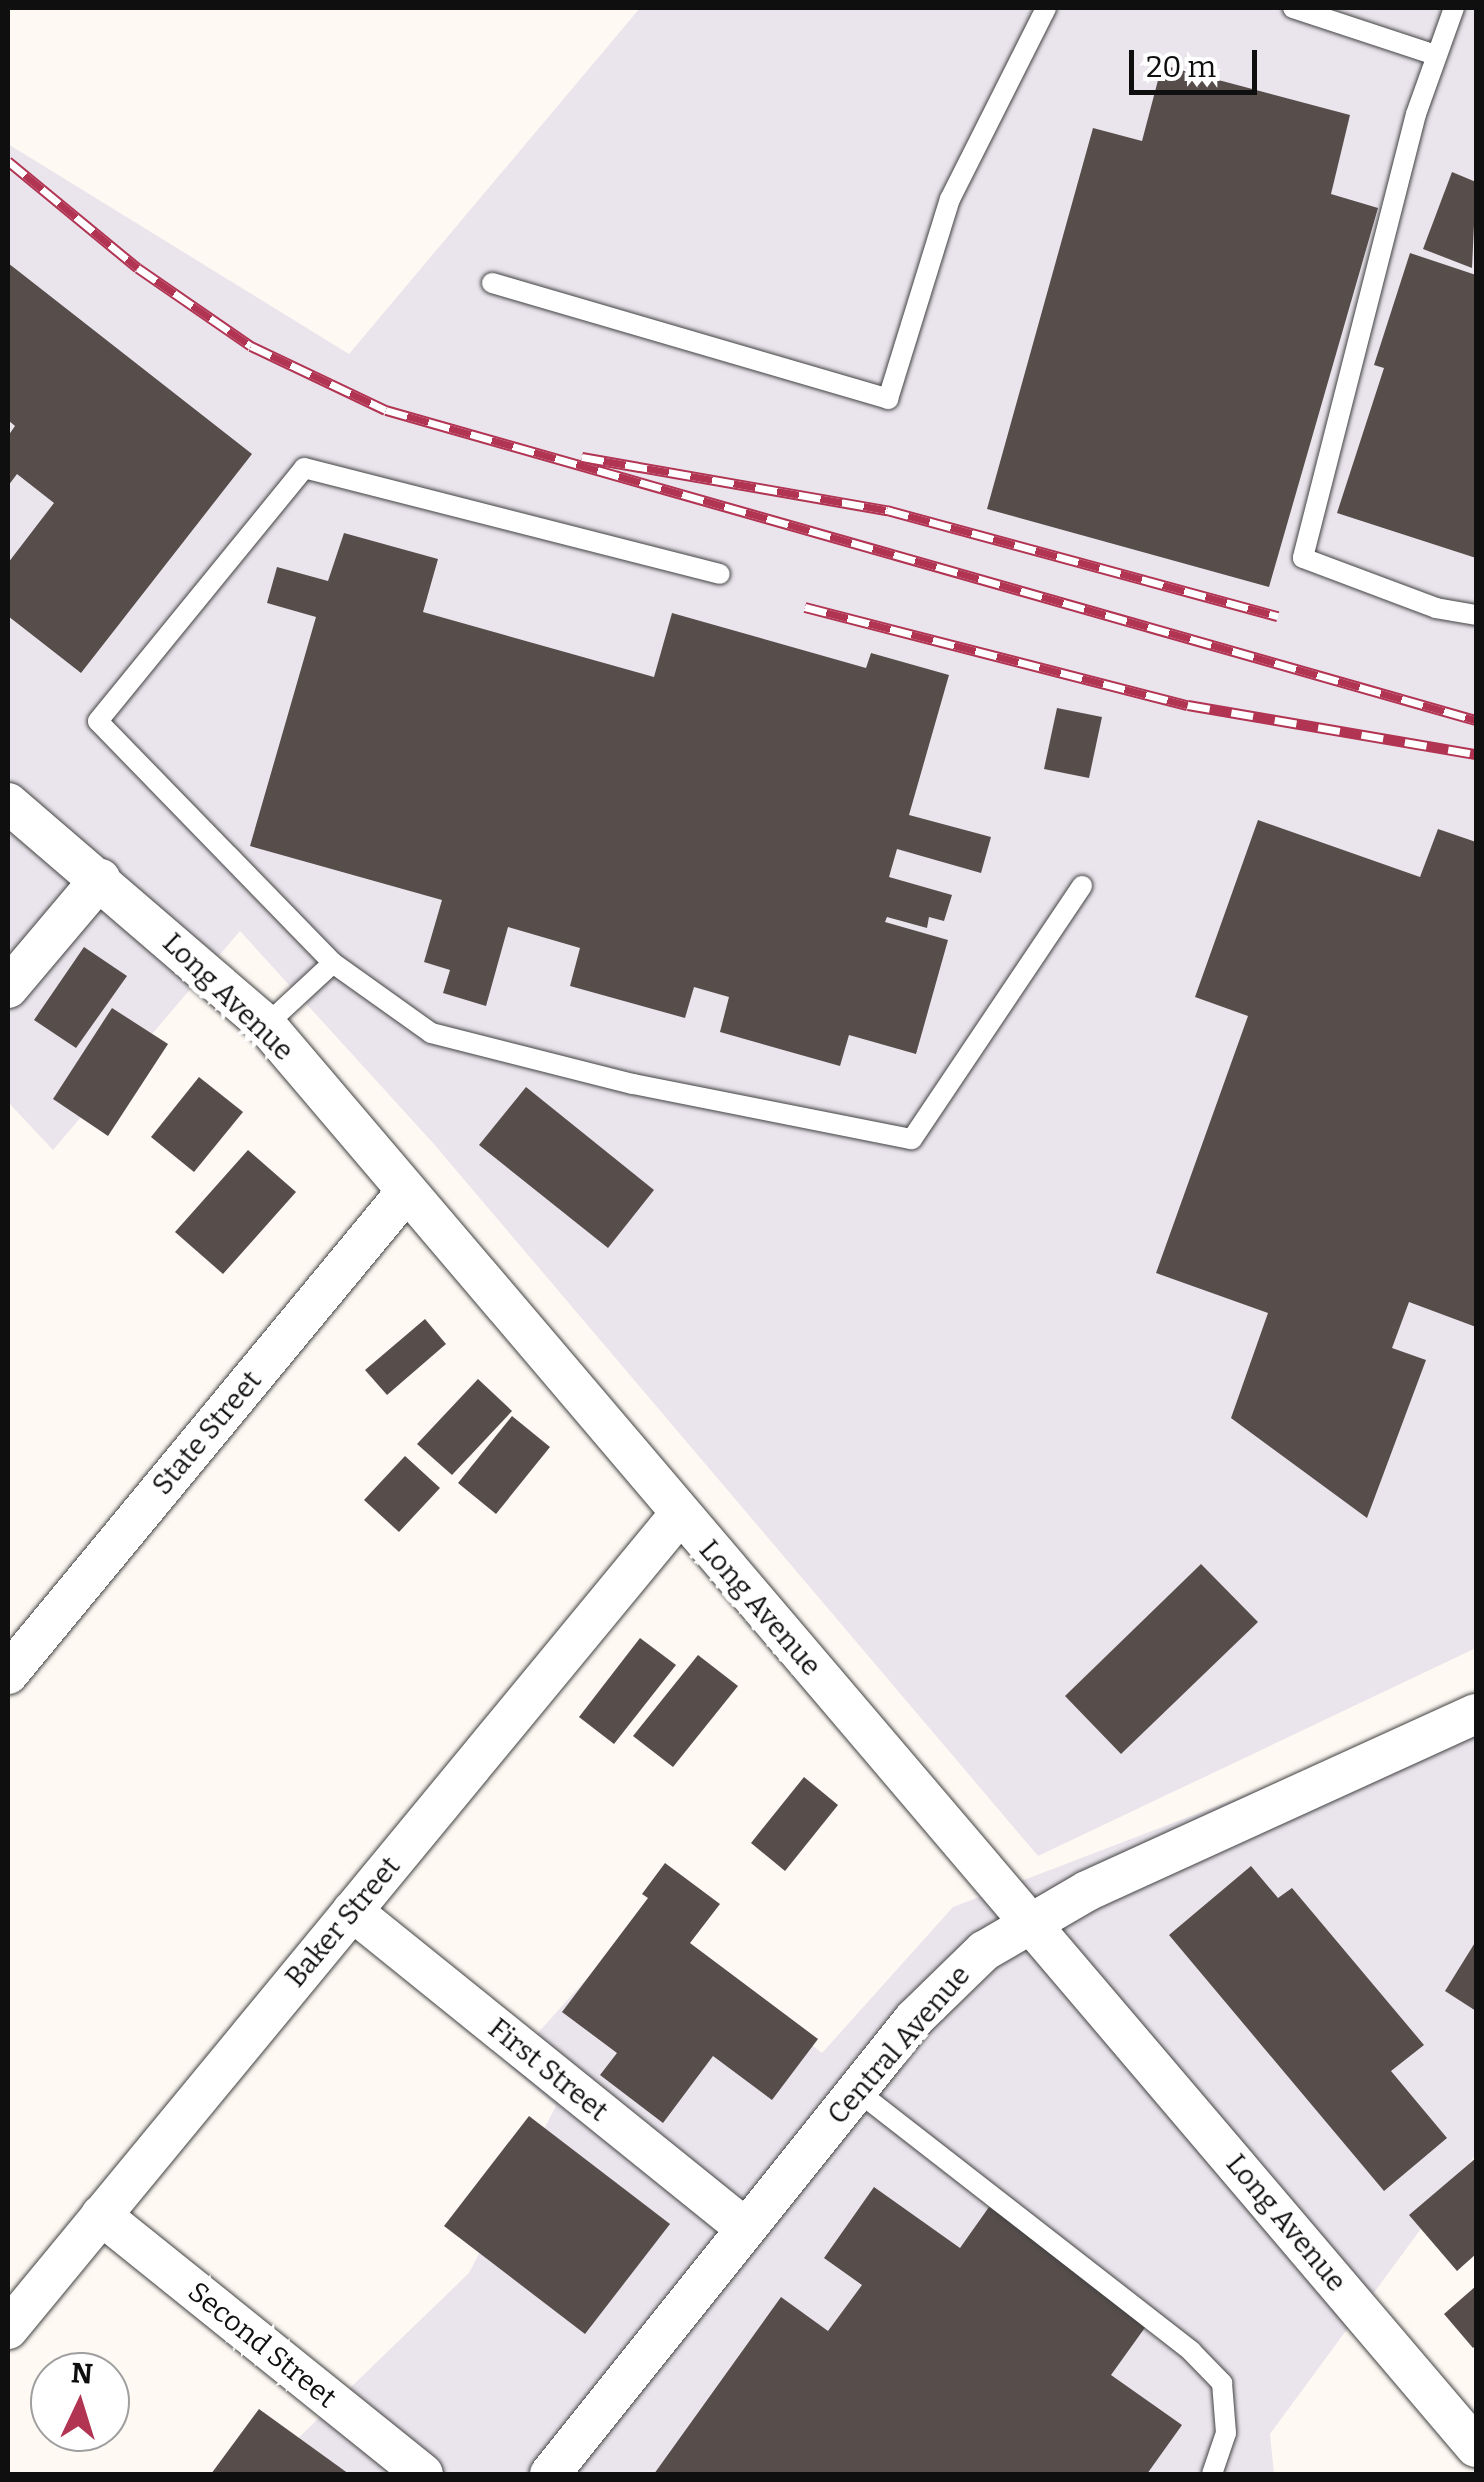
<!DOCTYPE html>
<html>
<head>
<meta charset="utf-8">
<style>
  body { margin:0 }
  #map { position:relative; width:1484px; height:2482px; overflow:hidden; background:#fef9f3; font-family:Bitter,serif }
  div>[style] { position:absolute }
  [style*='--x'] { left:calc(var(--x)*1px); top:calc(var(--y)*1px); width:calc(var(--w)*1px); rotate:calc(var(--a)*1deg) }
  .industrial>* { inset:0; background:#eae5ed }
  .building>* { inset:0; background:#574e4c }
  .roads { filter:drop-shadow(0 0 2px #424242) drop-shadow(0 0 2px #424242) }
  .service>* { height:20px; margin:-10px; padding:0 10px; transform-origin:10px; border-radius:10px; background:#fff }
  .minor>* { height:40px; margin:-20px; padding:0 20px; transform-origin:20px; border-radius:20px; background:#fff }
  .rail>* { height:11px; margin-top:-5.5px; transform-origin:0; background:repeating-linear-gradient(90deg,#fff 0 22px,#b23453 0 44px); box-sizing:border-box; border-block:2px solid #b23453 }
  span { translate:-50% -50%; white-space:nowrap; text-align:center; line-height:1.15; -webkit-text-stroke:10px #fff; paint-order:stroke }
  .street-label { font-size:28px; color:#0f0f0f }
  .frame { position:absolute; inset:0; border:10px solid #0f0f0f; pointer-events:none }
  .north { position:absolute; left:30px; top:2352px; width:100px; height:100px; box-sizing:border-box; background:#fff; border:2px solid #9f9f9f; border-radius:50%; rotate:4deg; font-size:28px; font-weight:700; line-height:40px; text-align:center; color:#0f0f0f }
  .north::after { content:''; display:block; margin:auto; width:35px; height:45px; background:#b23453; clip-path:polygon(50% 0,100% 100%,50% 72%,0 100%) }
  .scale { position:absolute; left:1129px; top:50px; width:128px; height:45px; box-sizing:border-box; border:5px solid #0f0f0f; border-top:0; padding-left:12px; font-size:30px; line-height:35px; white-space:nowrap; color:#0f0f0f; -webkit-text-stroke:8px #fff; paint-order:stroke }
</style>
</head>
<body>
<div id="map">
  <div class="industrial">
    <i style="clip-path:polygon(640px 8px,1476px 8px,1476px 1648px,1038px 1856px,433px 1143px,240px 931px,53px 1150px,8px 1102px,8px 144px,349px 354px)"></i>
    <i style="clip-path:polygon(1476px 1707px,1476px 2154px,1270px 2434px,1274px 2474px,261px 2474px,469px 2273px,556px 2106px,509px 2065px,644px 1915px,822px 2053px,953px 1907px)"></i>
  </div>
  <div class="building">
    <i style="clip-path:polygon(1162px 65px,1350px 115px,1331px 194px,1378px 208px,1269px 587px,987px 509px,1093px 128px,1142px 141px)"></i>
    <i style="clip-path:polygon(1452px 172px,1476px 182px,1472px 268px,1423px 249px)"></i>
    <i style="clip-path:polygon(1410px 253px,1476px 275px,1476px 558px,1337px 513px,1384px 368px,1374px 365px)"></i>
    <i style="clip-path:polygon(8px 263px,252px 454px,81px 673px,8px 616px,8px 563px,54px 503px,17px 474px,8px 486px,8px 436px,15px 426px,8px 420px)"></i>
    <i style="clip-path:polygon(344px 533px,438px 559px,423px 612px,654px 677px,672px 613px,866px 668px,871px 653px,949px 675px,909px 815px,991px 837px,981px 873px,897px 849px,889px 877px,952px 895px,944px 921px,929px 917px,927px 928px,887px 917px,885px 922px,948px 940px,916px 1054px,849px 1035px,840px 1066px,720px 1032px,729px 997px,694px 987px,685px 1018px,570px 986px,580px 948px,508px 927px,486px 1006px,443px 993px,450px 970px,424px 962px,442px 900px,250px 846px,316px 617px,267px 603px,277px 567px,328px 581px)"></i>
    <i style="clip-path:polygon(1057px 708px,1102px 717px,1089px 778px,1044px 769px)"></i>
    <i style="clip-path:polygon(1258px 820px,1420px 877px,1438px 829px,1476px 842px,1476px 1327px,1409px 1302px,1392px 1348px,1426px 1360px,1367px 1518px,1231px 1418px,1268px 1313px,1156px 1273px,1248px 1016px,1195px 997px)"></i>
    <i style="clip-path:polygon(84px 947px,127px 976px,76px 1048px,34px 1020px)"></i>
    <i style="clip-path:polygon(112px 1008px,168px 1044px,108px 1136px,53px 1099px)"></i>
    <i style="clip-path:polygon(199px 1077px,243px 1112px,194px 1172px,151px 1137px)"></i>
    <i style="clip-path:polygon(526px 1087px,654px 1190px,608px 1248px,479px 1145px)"></i>
    <i style="clip-path:polygon(248px 1150px,296px 1192px,223px 1274px,175px 1232px)"></i>
    <i style="clip-path:polygon(425px 1319px,446px 1344px,387px 1395px,365px 1370px)"></i>
    <i style="clip-path:polygon(478px 1379px,512px 1411px,452px 1475px,417px 1444px)"></i>
    <i style="clip-path:polygon(512px 1416px,550px 1447px,496px 1514px,458px 1483px)"></i>
    <i style="clip-path:polygon(405px 1456px,440px 1488px,399px 1532px,364px 1500px)"></i>
    <i style="clip-path:polygon(1201px 1564px,1258px 1622px,1121px 1754px,1065px 1696px)"></i>
    <i style="clip-path:polygon(640px 1638px,676px 1665px,614px 1744px,579px 1717px)"></i>
    <i style="clip-path:polygon(698px 1655px,738px 1686px,673px 1767px,633px 1736px)"></i>
    <i style="clip-path:polygon(804px 1777px,838px 1805px,785px 1871px,751px 1843px)"></i>
    <i style="clip-path:polygon(665px 1863px,720px 1904px,690px 1943px,818px 2039px,772px 2100px,713px 2056px,663px 2123px,600px 2075px,617px 2053px,562px 2012px,648px 1898px,642px 1894px)"></i>
    <i style="clip-path:polygon(1251px 1866px,1278px 1898px,1292px 1888px,1424px 2045px,1391px 2071px,1447px 2138px,1384px 2191px,1169px 1935px)"></i>
    <i style="clip-path:polygon(1476px 1941px,1476px 2011px,1445px 1991px)"></i>
    <i style="clip-path:polygon(529px 2116px,670px 2224px,585px 2334px,444px 2226px)"></i>
    <i style="clip-path:polygon(1476px 2158px,1476px 2254px,1457px 2271px,1409px 2215px)"></i>
    <i style="clip-path:polygon(874px 2187px,960px 2248px,989px 2207px,1149px 2322px,1111px 2375px,1182px 2425px,1147px 2474px,654px 2474px,781px 2297px,828px 2331px,862px 2285px,824px 2258px)"></i>
    <i style="clip-path:polygon(1476px 2286px,1476px 2345px,1473px 2348px,1444px 2314px)"></i>
    <i style="clip-path:polygon(259px 2409px,349px 2474px,211px 2474px)"></i>
  </div>
  <div class="roads">
    <div class="service">
      <i style="--x:1293;--y:8;--w:150;--a:18.3"></i>
      <i style="--x:1454;--y:8;--w:113;--a:109.7"></i>
      <i style="--x:1416;--y:114;--w:458;--a:104.3"></i>
      <i style="--x:1303;--y:558;--w:142;--a:20.6"></i>
      <i style="--x:1436;--y:608;--w:41;--a:9.9"></i>
      <i style="--x:492;--y:283;--w:413;--a:16.3"></i>
      <i style="--x:888;--y:399;--w:209;--a:-72.8"></i>
      <i style="--x:950;--y:199;--w:214;--a:-63.3"></i>
      <i style="--x:333;--y:963;--w:120;--a:35.5"></i>
      <i style="--x:431;--y:1033;--w:208;--a:14.2"></i>
      <i style="--x:633;--y:1084;--w:284;--a:11.2"></i>
      <i style="--x:912;--y:1139;--w:305;--a:-56.1"></i>
      <i style="--x:266;--y:1025;--w:91;--a:-42.8"></i>
      <i style="--x:333;--y:963;--w:337;--a:-134.2"></i>
      <i style="--x:98;--y:721;--w:326;--a:-50.8"></i>
      <i style="--x:304;--y:468;--w:429;--a:14.3"></i>
      <i style="--x:856;--y:2090;--w:425;--a:37.9"></i>
      <i style="--x:1191;--y:2351;--w:45;--a:45.9"></i>
      <i style="--x:1222;--y:2383;--w:50;--a:85.4"></i>
      <i style="--x:1226;--y:2433;--w:43;--a:108.9"></i>
    </div>
    <div class="minor">
      <i style="--x:8;--y:803;--w:340;--a:40.7"></i>
      <i style="--x:266;--y:1025;--w:1867;--a:49.61"></i>
      <i style="--x:8;--y:988;--w:143;--a:-49.8"></i>
      <i style="--x:8;--y:1674;--w:625;--a:-50.45"></i>
      <i style="--x:352;--y:1911;--w:505;--a:38.89"></i>
      <i style="--x:101;--y:2215;--w:413;--a:38.8"></i>
      <i style="--x:8;--y:2329;--w:1055;--a:-50.5"></i>
      <i style="--x:550;--y:2474;--w:583;--a:-51.34"></i>
      <i style="--x:914;--y:2019;--w:98;--a:-44.2"></i>
      <i style="--x:984;--y:1951;--w:119;--a:-30.2"></i>
      <i style="--x:1087;--y:1891;--w:427;--a:-24.5"></i>
    </div>
  </div>
  <div class="rail">
    <i style="--x:8;--y:161;--w:168;--a:39.5"></i>
    <i style="--x:138;--y:268;--w:137;--a:34.6"></i>
    <i style="--x:251;--y:346;--w:149;--a:25.4"></i>
    <i style="--x:386;--y:410;--w:1133;--a:15.88"></i>
    <i style="--x:582;--y:457;--w:310;--a:9.9"></i>
    <i style="--x:887;--y:510;--w:405;--a:15.2"></i>
    <i style="--x:805;--y:607;--w:395;--a:14.4"></i>
    <i style="--x:1188;--y:705;--w:292;--a:9.7"></i>
  </div>
  <div class="street-label">
    <span style="left:228px;top:997px;rotate:44deg">Long Avenue</span>
    <span style="left:207px;top:1433px;rotate:-50deg">State Street</span>
    <span style="left:760px;top:1608px;rotate:49deg">Long Avenue</span>
    <span style="left:343px;top:1922px;rotate:-50deg">Baker Street</span>
    <span style="left:899px;top:2045px;rotate:-49deg">Central Avenue</span>
    <span style="left:548px;top:2070px;rotate:39deg">First Street</span>
    <span style="left:1286px;top:2223px;rotate:50deg">Long Avenue</span>
    <span style="left:262px;top:2345px;rotate:39deg">Second Street</span>
  </div>
  <div class="frame"></div>
  <div class="north">N</div>
  <div class="scale">20 m</div>
</div>
</body>
</html>
